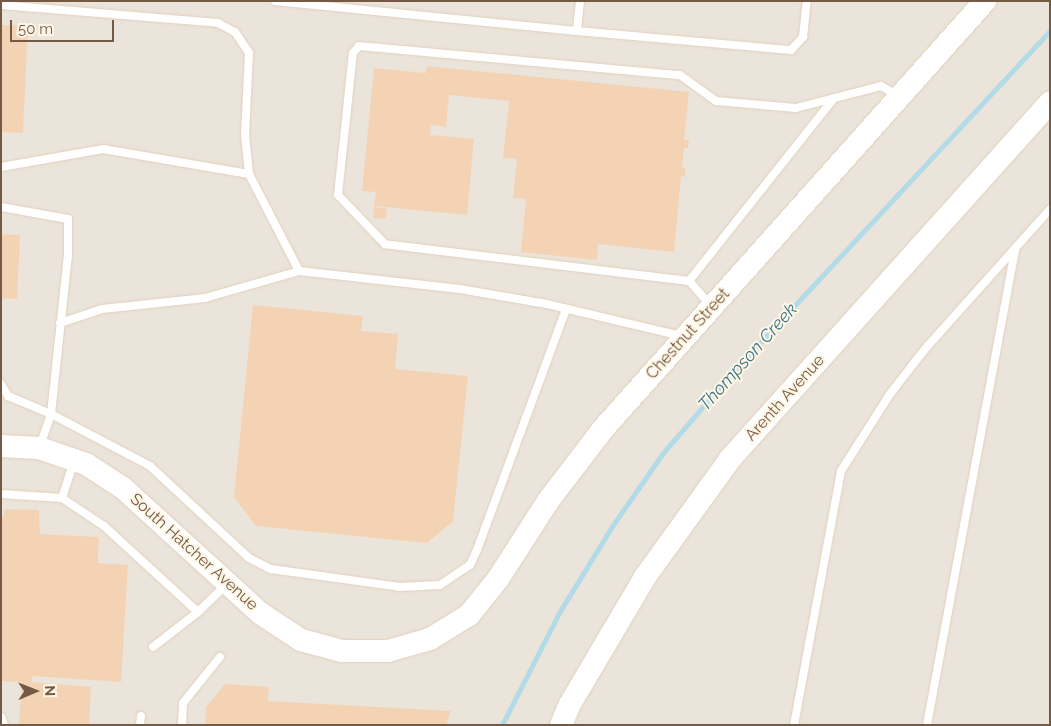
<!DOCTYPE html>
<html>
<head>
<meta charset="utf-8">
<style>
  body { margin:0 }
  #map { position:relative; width:1051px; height:726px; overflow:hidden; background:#fdf4de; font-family:Raleway,sans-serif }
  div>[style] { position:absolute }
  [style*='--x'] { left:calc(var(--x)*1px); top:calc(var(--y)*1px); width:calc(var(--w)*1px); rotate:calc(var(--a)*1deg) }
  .industrial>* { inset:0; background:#ebe4db }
  .stream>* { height:4.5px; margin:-2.25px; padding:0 2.25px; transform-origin:2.25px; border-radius:2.25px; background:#b2dbe7 }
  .building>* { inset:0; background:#f4d3b5 }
  .roads { filter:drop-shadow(0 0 1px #e1d0ba) drop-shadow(0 0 1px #e1d0ba) }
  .lane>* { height:8px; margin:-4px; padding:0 4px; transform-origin:4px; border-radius:4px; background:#fff }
  .secondary>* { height:22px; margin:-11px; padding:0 11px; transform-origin:11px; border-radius:11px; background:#fff }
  span { translate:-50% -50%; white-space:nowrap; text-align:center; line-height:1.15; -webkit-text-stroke:4px #fff7e6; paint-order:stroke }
  .street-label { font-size:16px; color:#745a45 }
  .water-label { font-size:18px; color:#3e778a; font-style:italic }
  .frame { position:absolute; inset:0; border:2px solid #745a45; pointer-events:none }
  .north { position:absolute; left:10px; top:666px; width:50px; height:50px; -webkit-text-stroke:4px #fff7e6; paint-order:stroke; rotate:89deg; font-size:14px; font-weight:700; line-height:20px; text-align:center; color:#745a45 }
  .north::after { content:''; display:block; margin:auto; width:18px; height:22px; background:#745a45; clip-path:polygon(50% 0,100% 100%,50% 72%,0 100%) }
  .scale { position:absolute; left:10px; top:20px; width:104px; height:22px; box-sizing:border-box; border:2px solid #745a45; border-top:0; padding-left:6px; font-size:15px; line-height:18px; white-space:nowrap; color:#745a45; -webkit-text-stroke:4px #fff7e6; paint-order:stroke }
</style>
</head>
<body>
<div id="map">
  <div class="industrial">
    <i style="clip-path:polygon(1px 1px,1050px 1px,1050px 725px,1px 725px)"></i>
  </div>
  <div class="stream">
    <i style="--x:502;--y:725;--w:126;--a:-63"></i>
    <i style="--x:559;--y:613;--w:103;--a:-58.5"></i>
    <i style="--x:613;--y:525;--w:88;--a:-55.2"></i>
    <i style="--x:663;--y:453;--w:106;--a:-49.2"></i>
    <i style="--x:732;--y:373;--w:467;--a:-47.1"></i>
  </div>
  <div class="building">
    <i style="clip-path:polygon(1px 25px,28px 26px,23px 133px,1px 132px)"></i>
    <i style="clip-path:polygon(427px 66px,689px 92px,684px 140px,689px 140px,688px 148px,684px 148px,682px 168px,685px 169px,685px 177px,681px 176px,674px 252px,598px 244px,597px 260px,521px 252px,526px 199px,513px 198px,517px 159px,503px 158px,509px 101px,449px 95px,446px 127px,431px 125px,430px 135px,474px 139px,467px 215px,374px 206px,376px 192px,362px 191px,374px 68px,426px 73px)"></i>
    <i style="clip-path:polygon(374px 207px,387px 209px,386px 219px,373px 218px)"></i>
    <i style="clip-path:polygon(1px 234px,20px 235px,17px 299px,1px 298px)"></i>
    <i style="clip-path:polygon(253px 305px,363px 316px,361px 331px,398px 334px,395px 369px,468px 376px,453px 521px,427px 543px,256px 526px,234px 497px)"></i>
    <i style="clip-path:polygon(5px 509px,39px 510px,40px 534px,99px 537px,98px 563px,128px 565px,121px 682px,32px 676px,32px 682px,91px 687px,89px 725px,19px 725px,22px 682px,1px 681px,1px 517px,4px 517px)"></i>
    <i style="clip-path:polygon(225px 684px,269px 687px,268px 701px,451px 711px,446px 725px,205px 725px,206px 707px)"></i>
  </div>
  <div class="roads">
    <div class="lane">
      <i style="--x:275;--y:1;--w:303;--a:5.7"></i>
      <i style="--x:580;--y:1;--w:30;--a:96"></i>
      <i style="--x:577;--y:31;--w:215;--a:5.1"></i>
      <i style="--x:791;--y:50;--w:18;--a:-47"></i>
      <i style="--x:803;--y:37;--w:36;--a:-84"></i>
      <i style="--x:1;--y:5;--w:218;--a:4.7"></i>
      <i style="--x:218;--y:23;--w:19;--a:28"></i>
      <i style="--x:235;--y:32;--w:25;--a:56"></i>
      <i style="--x:249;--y:53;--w:82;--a:92.8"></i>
      <i style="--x:245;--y:135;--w:39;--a:84"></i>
      <i style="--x:1;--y:167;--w:104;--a:-10"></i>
      <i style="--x:103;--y:149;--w:148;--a:9.7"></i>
      <i style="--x:249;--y:174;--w:109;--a:62.7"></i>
      <i style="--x:1;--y:207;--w:68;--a:10.2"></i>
      <i style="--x:68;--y:219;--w:36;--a:90"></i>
      <i style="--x:68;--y:255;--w:160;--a:96.1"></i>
      <i style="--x:51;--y:414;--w:34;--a:109"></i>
      <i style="--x:689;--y:281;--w:233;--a:-51.6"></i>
      <i style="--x:711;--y:306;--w:33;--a:-131"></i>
      <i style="--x:689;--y:281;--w:306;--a:-173.1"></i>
      <i style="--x:385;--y:244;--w:68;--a:-133.8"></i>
      <i style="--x:338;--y:195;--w:143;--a:-84"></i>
      <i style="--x:353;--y:53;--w:9;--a:-49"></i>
      <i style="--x:359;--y:46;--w:322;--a:5.2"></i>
      <i style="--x:680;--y:75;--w:44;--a:35.8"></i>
      <i style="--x:716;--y:101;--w:80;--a:5"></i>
      <i style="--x:796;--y:108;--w:88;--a:-14.5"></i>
      <i style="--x:881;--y:86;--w:20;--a:30"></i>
      <i style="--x:60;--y:323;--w:44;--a:-18.4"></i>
      <i style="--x:102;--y:309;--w:104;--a:-6.1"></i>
      <i style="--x:205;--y:298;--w:98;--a:-16"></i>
      <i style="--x:299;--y:271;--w:162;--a:6.4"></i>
      <i style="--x:460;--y:289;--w:88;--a:9.8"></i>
      <i style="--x:547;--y:304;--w:138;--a:13.4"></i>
      <i style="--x:1;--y:384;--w:14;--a:60"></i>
      <i style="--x:8;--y:396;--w:47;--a:22.7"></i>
      <i style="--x:51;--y:414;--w:112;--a:27.7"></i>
      <i style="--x:150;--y:466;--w:135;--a:42.9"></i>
      <i style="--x:249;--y:558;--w:25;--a:27"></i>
      <i style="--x:271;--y:569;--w:130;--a:7.9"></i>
      <i style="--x:400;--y:587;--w:40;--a:-2.9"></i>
      <i style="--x:440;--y:585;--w:36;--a:-34"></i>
      <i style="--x:470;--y:565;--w:17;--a:-65"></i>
      <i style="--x:477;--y:550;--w:257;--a:-69.7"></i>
      <i style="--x:1;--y:494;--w:61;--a:3.8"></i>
      <i style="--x:62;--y:498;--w:50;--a:33.7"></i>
      <i style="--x:104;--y:526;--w:127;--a:42.5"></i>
      <i style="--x:198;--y:612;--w:57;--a:142.1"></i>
      <i style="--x:62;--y:498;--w:38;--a:-72"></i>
      <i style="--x:198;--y:612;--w:40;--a:-44"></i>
      <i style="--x:1;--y:717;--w:9;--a:69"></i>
      <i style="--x:140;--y:725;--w:9;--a:-84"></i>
      <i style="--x:182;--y:725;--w:22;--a:-87"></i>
      <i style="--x:183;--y:703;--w:59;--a:-51.2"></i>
      <i style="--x:794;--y:725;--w:258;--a:-79.5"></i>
      <i style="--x:841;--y:471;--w:91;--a:-57.5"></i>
      <i style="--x:890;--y:394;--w:57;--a:-52.1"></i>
      <i style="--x:925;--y:349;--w:188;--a:-48.2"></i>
      <i style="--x:927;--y:725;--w:484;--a:-79.5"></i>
    </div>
    <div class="secondary">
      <i style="--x:1;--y:446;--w:38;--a:3"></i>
      <i style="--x:39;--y:448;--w:50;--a:18.8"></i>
      <i style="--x:86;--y:464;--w:44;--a:33"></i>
      <i style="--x:123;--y:488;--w:185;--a:42.4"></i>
      <i style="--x:260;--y:613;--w:49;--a:33.4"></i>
      <i style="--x:301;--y:640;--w:42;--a:15"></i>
      <i style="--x:342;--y:651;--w:46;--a:0"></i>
      <i style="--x:388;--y:651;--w:44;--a:-15.9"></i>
      <i style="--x:430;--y:639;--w:46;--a:-31.6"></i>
      <i style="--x:469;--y:615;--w:46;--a:-51.1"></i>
      <i style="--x:498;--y:579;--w:93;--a:-57.3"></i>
      <i style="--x:548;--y:501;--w:91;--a:-52.6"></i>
      <i style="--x:603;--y:429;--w:574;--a:-48.25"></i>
      <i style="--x:561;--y:725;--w:23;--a:-67"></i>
      <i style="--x:570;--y:704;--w:147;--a:-59.4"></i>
      <i style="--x:645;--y:577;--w:145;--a:-54.2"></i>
      <i style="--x:730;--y:459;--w:479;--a:-48.1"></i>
    </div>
  </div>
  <div class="street-label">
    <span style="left:688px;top:334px;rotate:-48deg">Chestnut Street</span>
    <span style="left:785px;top:398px;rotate:-48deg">Arenth Avenue</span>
    <span style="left:194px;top:552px;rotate:42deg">South Hatcher Avenue</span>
  </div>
  <div class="water-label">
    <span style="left:748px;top:357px;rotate:-48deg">Thompson Creek</span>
  </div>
  <div class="frame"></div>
  <div class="north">N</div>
  <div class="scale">50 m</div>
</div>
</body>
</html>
